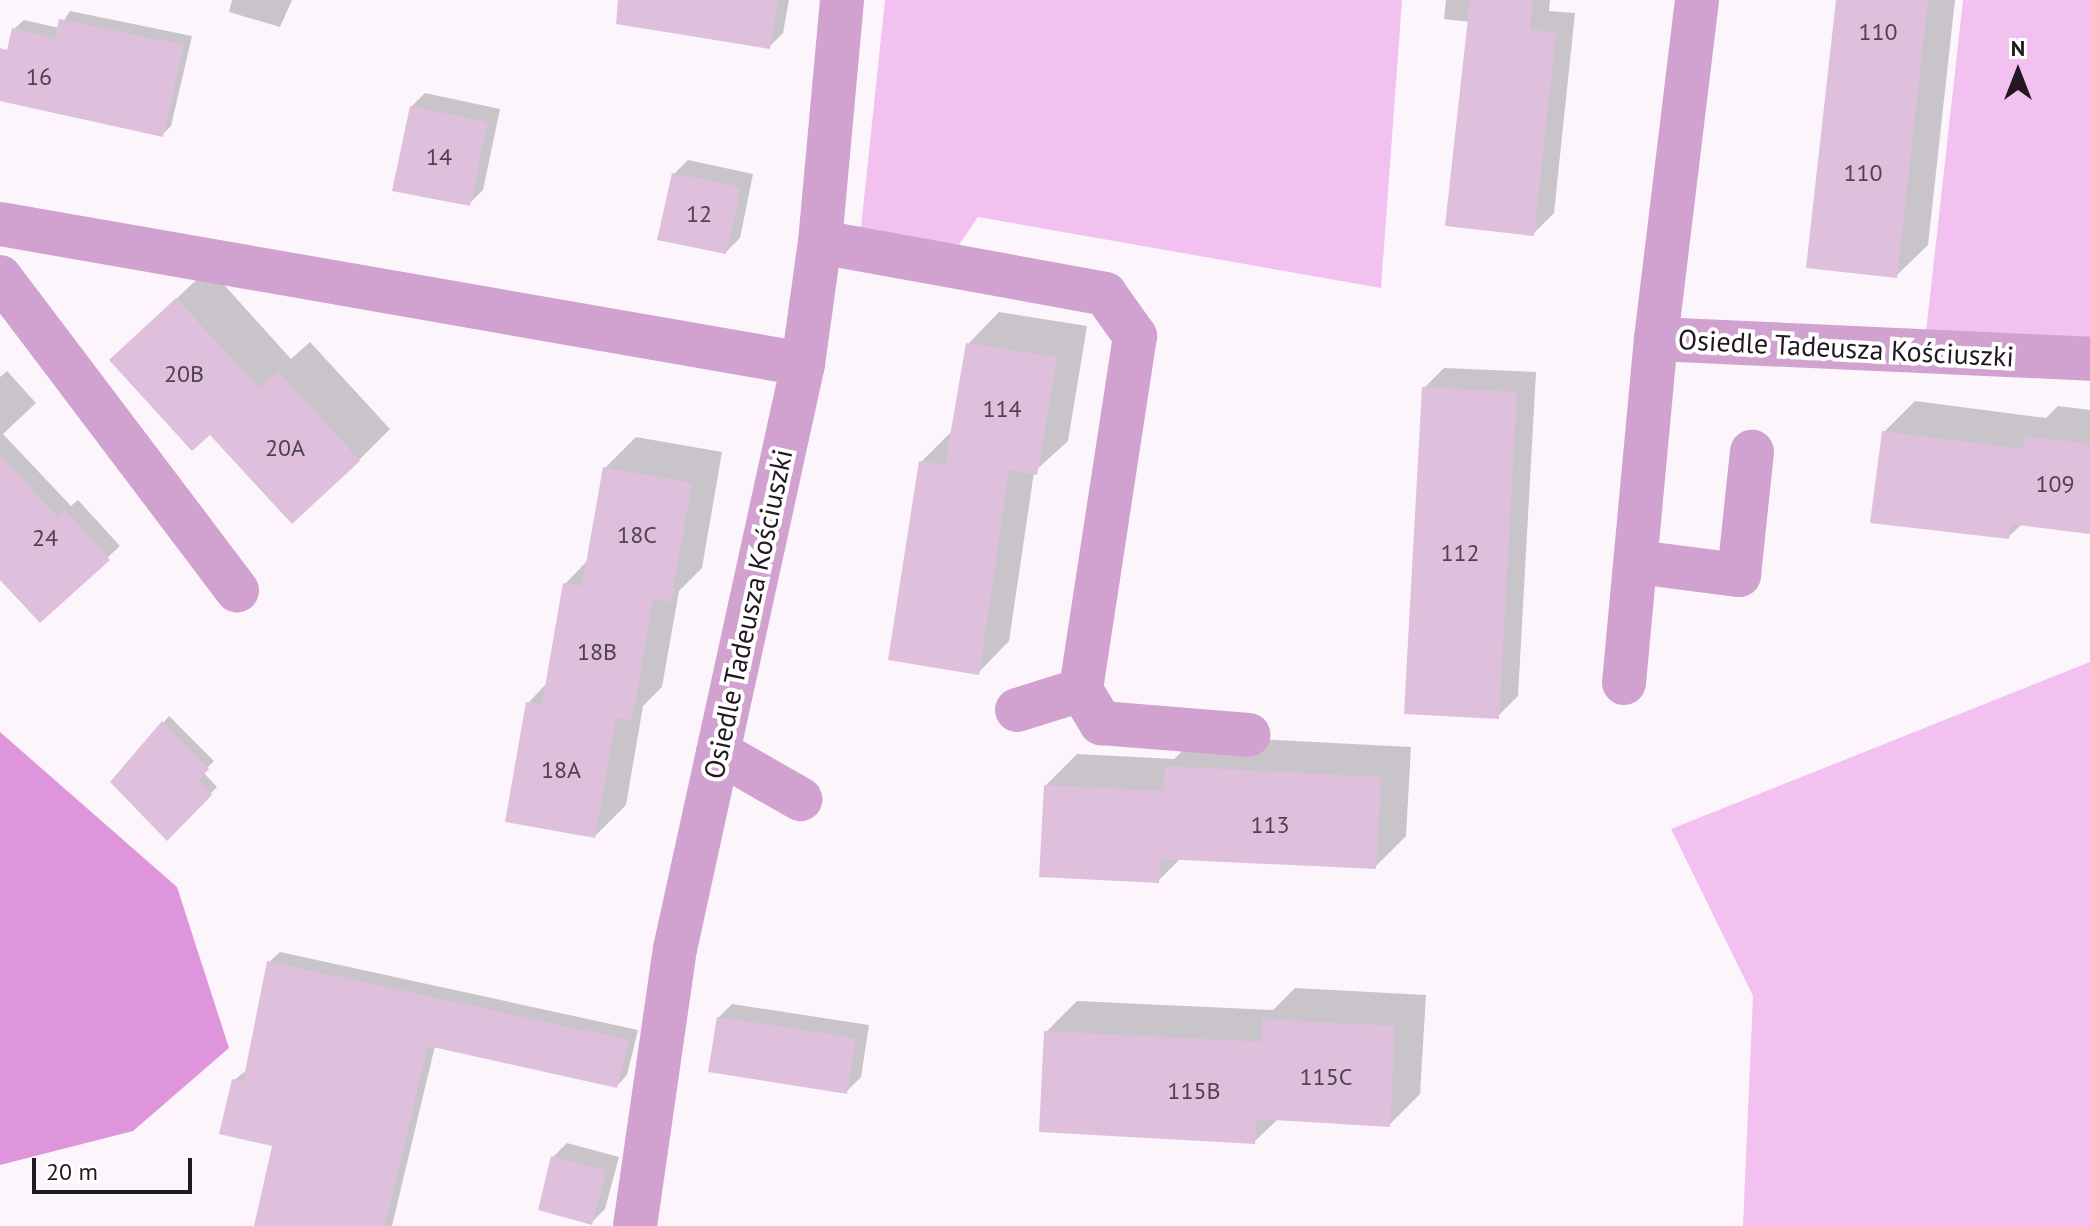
<!DOCTYPE html>
<html>
<head>
<meta charset="utf-8">
<style>
  body { margin:0 }
  #map { position:relative; width:2090px; height:1226px; overflow:hidden; background:#fcf6fc; font-family:"PT Sans",sans-serif }
  div>[style] { position:absolute }
  [style*='--x'] { left:calc(var(--x)*1px); top:calc(var(--y)*1px); width:calc(var(--w)*1px); rotate:calc(var(--a)*1deg) }
  .green>* { inset:0; background:#f2c1ef }
  .forest>* { inset:0; background:#de95db }
  .shadow>* { inset:0; background:#0003 }
  .building>* { inset:0; background:#dec0dc }
  .minor>* { height:44px; margin:-22px; padding:0 22px; transform-origin:22px; border-radius:22px; background:#d1a1cf }
  span { translate:-50% -50%; white-space:nowrap; text-align:center; line-height:1.15; -webkit-text-stroke:8px #fff; paint-order:stroke }
  .number-label { font-size:24px; color:#514250 }
  .number-label span { -webkit-text-stroke-width:0 }
  .street-label { font-size:28px; color:#221822 }
  .north { position:absolute; left:1978px; top:32px; width:80px; height:80px; -webkit-text-stroke:6px #fff; paint-order:stroke; rotate:0deg; font-size:22px; font-weight:700; line-height:32px; text-align:center; color:#221822 }
  .north::after { content:''; display:block; margin:auto; width:28px; height:36px; background:#221822; clip-path:polygon(50% 0,100% 100%,50% 72%,0 100%) }
  .scale { position:absolute; left:32px; top:1158px; width:160px; height:36px; box-sizing:border-box; border:4px solid #221822; border-top:0; padding-left:10px; font-size:24px; line-height:28px; white-space:nowrap; color:#221822; -webkit-text-stroke:6px #fff; paint-order:stroke }
</style>
</head>
<body>
<div id="map">
  <div class="green">
    <i style="clip-path:polygon(885px 0,1402px 0,1381px 288px,978px 217px,954px 252px,861px 227px)"></i>
    <i style="clip-path:polygon(1963px 0,2090px 0,2090px 338px,1926px 332px)"></i>
    <i style="clip-path:polygon(2090px 662px,2090px 1226px,1743px 1226px,1753px 996px,1671px 829px)"></i>
  </div>
  <div class="forest">
    <i style="clip-path:polygon(0 732px,177px 887px,229px 1048px,133px 1131px,0 1165px)"></i>
  </div>
  <div class="shadow">
    <i style="clip-path:polygon(232px 0,292px 0,280px 27px,229px 12px)"></i>
    <i style="clip-path:polygon(695px 0,789px 0,783px 33px,769px 47px)"></i>
    <i style="clip-path:polygon(1446px 0,1550px 0,1549px 11px,1575px 13px,1554px 213px,1534px 233px,1470px 22px,1444px 19px)"></i>
    <i style="clip-path:polygon(1838px 0,1955px 0,1928px 245px,1896px 276px)"></i>
    <i style="clip-path:polygon(70px 11px,192px 36px,171px 126px,162px 135px,0 99px,14px 29px,24px 20px,59px 28px)"></i>
    <i style="clip-path:polygon(425px 93px,500px 109px,483px 190px,469px 204px,411px 107px)"></i>
    <i style="clip-path:polygon(688px 160px,753px 174px,740px 238px,726px 252px,674px 174px)"></i>
    <i style="clip-path:polygon(209px 268px,291px 359px,310px 342px,390px 429px,359px 460px,143px 330px)"></i>
    <i style="clip-path:polygon(999px 312px,1087px 326px,1068px 441px,1034px 472px,1009px 641px,978px 673px,921px 462px,953px 430px,968px 344px)"></i>
    <i style="clip-path:polygon(1444px 368px,1536px 372px,1518px 696px,1498px 716px,1424px 388px)"></i>
    <i style="clip-path:polygon(7px 371px,36px 403px,3px 434px,71px 506px,78px 500px,120px 546px,40px 620px,0 577px,0 377px)"></i>
    <i style="clip-path:polygon(1915px 401px,2046px 418px,2058px 406px,2090px 410px,2090px 532px,2022px 524px,2008px 537px,1884px 432px)"></i>
    <i style="clip-path:polygon(636px 437px,722px 452px,702px 568px,679px 591px,662px 687px,643px 706px,626px 805px,595px 836px,528px 703px,547px 683px,565px 584px,588px 560px,605px 468px)"></i>
    <i style="clip-path:polygon(169px 716px,214px 761px,203px 772px,217px 787px,167px 838px,163px 723px)"></i>
    <i style="clip-path:polygon(1198px 736px,1411px 747px,1406px 836px,1375px 867px,1181px 858px,1158px 881px,1046px 785px,1077px 754px,1174px 759px)"></i>
    <i style="clip-path:polygon(280px 952px,638px 1030px,627px 1075px,617px 1086px,435px 1046px,392px 1226px,257px 1226px,274px 1145px,234px 1080px,247px 1070px,269px 962px)"></i>
    <i style="clip-path:polygon(1295px 988px,1426px 995px,1420px 1094px,1389px 1125px,1278px 1119px,1254px 1142px,1046px 1032px,1077px 1001px,1273px 1010px)"></i>
    <i style="clip-path:polygon(732px 1004px,869px 1025px,861px 1077px,847px 1091px,718px 1018px)"></i>
    <i style="clip-path:polygon(567px 1143px,619px 1157px,605px 1209px,591px 1223px,553px 1157px)"></i>
  </div>
  <div class="building">
    <i style="clip-path:polygon(618px 0,778px 0,770px 49px,616px 24px)"></i>
    <i style="clip-path:polygon(1470px 0,1533px 0,1530px 30px,1556px 33px,1534px 236px,1445px 226px)"></i>
    <i style="clip-path:polygon(1836px 0,1928px 0,1897px 278px,1806px 268px)"></i>
    <i style="clip-path:polygon(59px 19px,184px 45px,163px 137px,0 101px,0 48px,7px 50px,12px 28px,55px 38px)"></i>
    <i style="clip-path:polygon(410px 106px,488px 122px,470px 206px,392px 191px)"></i>
    <i style="clip-path:polygon(672px 173px,741px 187px,726px 254px,657px 240px)"></i>
    <i style="clip-path:polygon(176px 298px,259px 388px,278px 371px,360px 461px,292px 524px,210px 435px,192px 451px,109px 360px)"></i>
    <i style="clip-path:polygon(966px 343px,1057px 357px,1037px 475px,1009px 470px,979px 675px,888px 660px,919px 461px,945px 465px)"></i>
    <i style="clip-path:polygon(1422px 387px,1517px 392px,1499px 719px,1404px 714px)"></i>
    <i style="clip-path:polygon(1882px 431px,2023px 449px,2025px 436px,2090px 444px,2090px 534px,2011px 524px,2009px 539px,1870px 523px)"></i>
    <i style="clip-path:polygon(0 455px,58px 517px,65px 510px,110px 560px,40px 623px,0 580px)"></i>
    <i style="clip-path:polygon(603px 467px,692px 483px,671px 602px,653px 599px,632px 720px,616px 718px,595px 838px,505px 822px,526px 702px,542px 704px,563px 583px,582px 586px)"></i>
    <i style="clip-path:polygon(162px 721px,209px 769px,198px 780px,212px 795px,167px 841px,110px 782px)"></i>
    <i style="clip-path:polygon(1165px 766px,1381px 777px,1376px 869px,1160px 859px,1159px 883px,1039px 877px,1044px 785px,1164px 791px)"></i>
    <i style="clip-path:polygon(267px 961px,629px 1040px,617px 1088px,428px 1046px,385px 1226px,254px 1226px,272px 1146px,219px 1134px,232px 1079px,243px 1082px)"></i>
    <i style="clip-path:polygon(717px 1017px,856px 1038px,847px 1094px,708px 1072px)"></i>
    <i style="clip-path:polygon(1262px 1019px,1395px 1026px,1390px 1127px,1257px 1119px,1255px 1144px,1039px 1132px,1044px 1031px,1261px 1042px)"></i>
    <i style="clip-path:polygon(551px 1156px,606px 1170px,592px 1225px,538px 1210px)"></i>
  </div>
  <div class="minor">
    <i style="--x:1697;--y:0;--w:341;--a:96.9"></i>
    <i style="--x:1656;--y:339;--w:434;--a:2.6"></i>
    <i style="--x:0;--y:224;--w:815;--a:9.89"></i>
    <i style="--x:820;--y:242;--w:290;--a:10.3"></i>
    <i style="--x:1105;--y:294;--w:52;--a:54.5"></i>
    <i style="--x:1135;--y:336;--w:358;--a:98.7"></i>
    <i style="--x:1081;--y:690;--w:39;--a:59"></i>
    <i style="--x:1101;--y:723;--w:148;--a:4.6"></i>
    <i style="--x:0;--y:277;--w:393;--a:52.9"></i>
    <i style="--x:1637;--y:562;--w:103;--a:7.3"></i>
    <i style="--x:1739;--y:575;--w:124;--a:-84"></i>
    <i style="--x:1624;--y:683;--w:345;--a:-84.7"></i>
    <i style="--x:1017;--y:710;--w:67;--a:-17.4"></i>
    <i style="--x:718;--y:752;--w:95;--a:29.8"></i>
    <i style="--x:635;--y:1226;--w:280;--a:-81.8"></i>
    <i style="--x:675;--y:949;--w:599;--a:-77.66"></i>
    <i style="--x:803;--y:364;--w:123;--a:-82.1"></i>
    <i style="--x:820;--y:242;--w:243;--a:-84.8"></i>
  </div>
  <div class="number-label">
    <span style="left:1878px;top:32px">110</span>
    <span style="left:39px;top:77px">16</span>
    <span style="left:439px;top:157px">14</span>
    <span style="left:1863px;top:173px">110</span>
    <span style="left:699px;top:214px">12</span>
    <span style="left:184px;top:374px">20B</span>
    <span style="left:1002px;top:409px">114</span>
    <span style="left:285px;top:448px">20A</span>
    <span style="left:2055px;top:484px">109</span>
    <span style="left:637px;top:535px">18C</span>
    <span style="left:45px;top:538px">24</span>
    <span style="left:1460px;top:553px">112</span>
    <span style="left:597px;top:652px">18B</span>
    <span style="left:561px;top:770px">18A</span>
    <span style="left:1270px;top:825px">113</span>
    <span style="left:1326px;top:1077px">115C</span>
    <span style="left:1194px;top:1091px">115B</span>
  </div>
  <div class="street-label">
    <span style="left:1846px;top:348px;rotate:3deg">Osiedle Tadeusza Kościuszki</span>
    <span style="left:748px;top:614px;rotate:-78deg">Osiedle Tadeusza Kościuszki</span>
  </div>
  <div class="north">N</div>
  <div class="scale">20 m</div>
</div>
</body>
</html>
